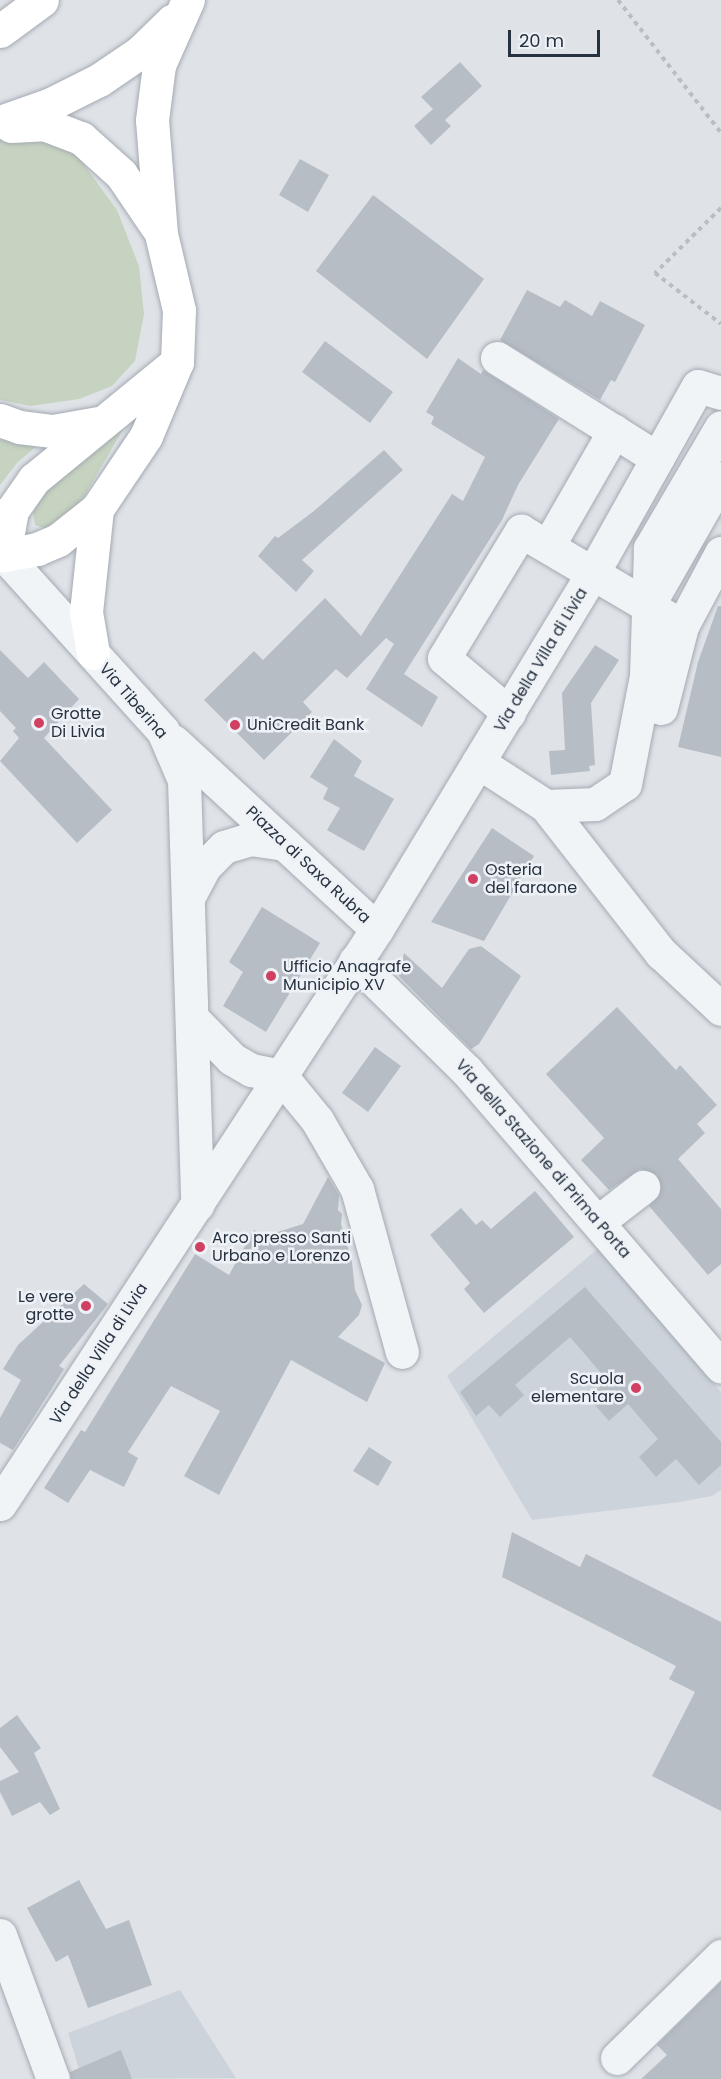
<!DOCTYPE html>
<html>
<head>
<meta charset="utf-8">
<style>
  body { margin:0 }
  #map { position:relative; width:721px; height:2079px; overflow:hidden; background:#dfe3e8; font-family:Poppins,sans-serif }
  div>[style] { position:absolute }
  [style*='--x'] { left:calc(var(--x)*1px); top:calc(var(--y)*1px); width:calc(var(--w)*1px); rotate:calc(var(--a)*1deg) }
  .built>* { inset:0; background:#cdd3db }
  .green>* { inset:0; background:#c6d3c0 }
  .building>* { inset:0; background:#b6bdc5 }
  .path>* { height:4px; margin-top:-2px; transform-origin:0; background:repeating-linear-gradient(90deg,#b8bec4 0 4.5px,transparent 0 9px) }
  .roads { filter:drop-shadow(0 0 2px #a4aab2) drop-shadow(0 0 2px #a4aab2) }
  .minor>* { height:33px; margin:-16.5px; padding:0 16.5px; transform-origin:16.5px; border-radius:16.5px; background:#f1f4f7 }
  .highway>* { height:33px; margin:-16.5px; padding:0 16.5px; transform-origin:16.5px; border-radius:16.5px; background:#fff }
  .dots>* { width:16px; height:16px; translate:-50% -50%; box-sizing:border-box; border:3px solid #eef2f6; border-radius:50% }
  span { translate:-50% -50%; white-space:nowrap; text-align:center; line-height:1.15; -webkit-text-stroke:5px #eef2f6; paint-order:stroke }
  .street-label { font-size:16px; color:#273240 }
  .poi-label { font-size:16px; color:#273240 }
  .left { translate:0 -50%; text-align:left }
  .right { translate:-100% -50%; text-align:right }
  .scale { position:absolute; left:508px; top:30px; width:92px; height:27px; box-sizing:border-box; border:3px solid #273240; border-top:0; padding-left:8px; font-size:18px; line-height:21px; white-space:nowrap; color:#273240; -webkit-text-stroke:4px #eef2f6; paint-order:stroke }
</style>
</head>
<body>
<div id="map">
  <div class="built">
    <i style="clip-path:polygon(602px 1245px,721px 1392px,721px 1490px,712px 1496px,680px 1502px,532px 1520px,447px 1376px)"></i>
    <i style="clip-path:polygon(180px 1990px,236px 2078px,82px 2079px,68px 2033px)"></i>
  </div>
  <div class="green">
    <i style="clip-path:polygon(36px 136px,67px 148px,79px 158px,117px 210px,139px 266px,144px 314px,135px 361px,112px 386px,79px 399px,31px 406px,0 400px,0 141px)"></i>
    <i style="clip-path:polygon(132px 414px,79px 505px,47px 529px,35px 525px,33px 512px,45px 492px)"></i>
    <i style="clip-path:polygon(0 440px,41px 442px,17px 463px,0 485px)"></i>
  </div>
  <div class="building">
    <i style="clip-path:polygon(460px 62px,482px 86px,445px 120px,451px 126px,431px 145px,414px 126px,433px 109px,421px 97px)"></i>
    <i style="clip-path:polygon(300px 159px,329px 175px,308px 212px,279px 195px)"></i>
    <i style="clip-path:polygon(373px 195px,484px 279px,427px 359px,316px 271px)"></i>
    <i style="clip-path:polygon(527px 290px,560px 307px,565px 300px,592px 316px,600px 301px,645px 325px,615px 382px,611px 380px,600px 400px,500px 340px)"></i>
    <i style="clip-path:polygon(325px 341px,393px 392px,370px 423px,302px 372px)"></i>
    <i style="clip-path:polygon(458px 358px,481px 374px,483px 370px,559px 419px,518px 485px,502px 520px,404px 674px,438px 697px,422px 727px,366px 689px,394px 644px,386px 638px,347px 678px,336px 669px,303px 702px,312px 712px,264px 760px,204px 700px,254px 651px,263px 660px,325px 598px,361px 636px,452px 494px,463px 501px,485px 457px,431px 424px,434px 417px,426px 412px)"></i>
    <i style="clip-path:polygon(384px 450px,403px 470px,302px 560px,314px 571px,296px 592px,258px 556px,275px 536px,278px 538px,314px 511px)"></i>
    <i style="clip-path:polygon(718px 606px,721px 606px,721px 757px,678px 747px,698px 662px)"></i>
    <i style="clip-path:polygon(595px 645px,619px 660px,591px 703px,595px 765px,589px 766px,590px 771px,551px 775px,549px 751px,565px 750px,562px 693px)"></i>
    <i style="clip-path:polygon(0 650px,28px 678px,44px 662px,79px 699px,44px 738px,112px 810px,77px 843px,0 761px,19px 738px,13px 731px,16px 728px,0 711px)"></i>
    <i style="clip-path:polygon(334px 739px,362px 761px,354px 776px,394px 799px,364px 851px,327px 830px,340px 808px,323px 799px,328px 788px,310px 777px)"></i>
    <i style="clip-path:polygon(492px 828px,534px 856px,484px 941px,431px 922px)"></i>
    <i style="clip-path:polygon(262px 907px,320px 943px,266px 1032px,223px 1006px,243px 972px,229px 962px)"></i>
    <i style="clip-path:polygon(481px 946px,521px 976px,479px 1044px,471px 1049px,399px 976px,404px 953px,442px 988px,469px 949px)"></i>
    <i style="clip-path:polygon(617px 1007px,676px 1070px,680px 1065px,717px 1105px,697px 1124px,705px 1133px,678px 1159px,721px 1209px,721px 1264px,708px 1275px,649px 1206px,660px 1194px,657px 1175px,640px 1169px,609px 1190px,581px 1160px,604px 1138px,546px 1074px)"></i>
    <i style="clip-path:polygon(375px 1047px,401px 1066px,368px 1112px,342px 1093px)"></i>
    <i style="clip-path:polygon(328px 1177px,339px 1195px,338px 1210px,342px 1214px,341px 1224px,352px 1262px,355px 1290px,362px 1305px,359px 1315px,338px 1337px,385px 1363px,367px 1402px,291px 1360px,219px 1495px,184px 1476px,220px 1411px,171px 1386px,128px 1452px,138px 1458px,124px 1487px,90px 1470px,68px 1503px,44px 1488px,81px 1430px,85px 1432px,195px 1254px,229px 1275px,254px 1230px,265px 1236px,303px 1224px)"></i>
    <i style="clip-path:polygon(535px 1191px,574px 1237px,484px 1313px,464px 1289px,470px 1283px,430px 1235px,461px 1208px,476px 1225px,482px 1220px,491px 1229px)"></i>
    <i style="clip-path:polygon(84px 1284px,108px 1304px,59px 1366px,64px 1369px,13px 1450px,0 1443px,0 1418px,21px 1380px,3px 1369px,18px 1345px)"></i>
    <i style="clip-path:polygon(585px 1287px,721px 1442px,721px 1465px,699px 1485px,676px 1459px,656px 1477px,639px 1457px,658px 1439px,628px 1404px,609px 1421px,588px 1397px,607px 1380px,570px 1337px,515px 1385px,524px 1395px,500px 1417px,489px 1405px,476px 1416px,460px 1392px)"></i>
    <i style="clip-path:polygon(369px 1447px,392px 1462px,378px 1486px,353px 1471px)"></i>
    <i style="clip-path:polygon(512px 1532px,580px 1567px,586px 1554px,721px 1622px,721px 1811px,652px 1776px,695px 1692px,669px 1679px,676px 1666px,502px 1577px)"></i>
    <i style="clip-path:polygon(17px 1715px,41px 1748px,34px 1753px,60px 1809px,50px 1815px,40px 1802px,12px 1816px,0 1792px,0 1781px,19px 1772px,0 1747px,0 1728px)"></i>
    <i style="clip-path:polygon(79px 1880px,106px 1929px,129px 1920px,152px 1985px,88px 2008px,68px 1955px,56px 1962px,27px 1908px)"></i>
    <i style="clip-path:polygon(721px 1982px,721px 2079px,641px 2079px,667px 2055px,657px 2045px)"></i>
    <i style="clip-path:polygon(121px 2050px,132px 2079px,71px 2079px,70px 2072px)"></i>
  </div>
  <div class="path">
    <i style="--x:618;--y:0;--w:168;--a:52.2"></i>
    <i style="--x:721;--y:208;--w:93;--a:135.4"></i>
    <i style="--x:655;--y:273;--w:83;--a:37.7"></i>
  </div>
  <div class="roads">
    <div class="minor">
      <i style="--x:497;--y:358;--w:189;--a:32"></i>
      <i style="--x:548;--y:546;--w:133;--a:-60.1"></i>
      <i style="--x:4;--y:555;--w:237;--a:47.9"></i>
      <i style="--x:163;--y:731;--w:53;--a:66.8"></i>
      <i style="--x:184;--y:780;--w:425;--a:88.2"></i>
      <i style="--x:650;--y:602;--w:143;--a:-60.2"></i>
      <i style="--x:661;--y:708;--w:85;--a:-75.6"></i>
      <i style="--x:682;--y:626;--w:83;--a:-61.9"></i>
      <i style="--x:509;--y:713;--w:85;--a:-139.8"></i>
      <i style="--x:444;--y:658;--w:149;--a:-58.8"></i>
      <i style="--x:521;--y:531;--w:187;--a:30.5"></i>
      <i style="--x:173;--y:741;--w:277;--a:42.7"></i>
      <i style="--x:478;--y:762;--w:81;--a:32.9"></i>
      <i style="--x:546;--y:806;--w:49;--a:-2.3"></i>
      <i style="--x:595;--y:804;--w:36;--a:-34"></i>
      <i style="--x:625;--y:784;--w:110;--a:-79"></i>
      <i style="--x:646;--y:676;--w:128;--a:-88.2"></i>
      <i style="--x:650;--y:548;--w:140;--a:-59.6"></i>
      <i style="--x:546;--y:806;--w:187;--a:52"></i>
      <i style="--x:661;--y:953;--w:82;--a:43"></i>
      <i style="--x:190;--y:894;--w:32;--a:-62"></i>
      <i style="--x:205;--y:866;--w:27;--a:-45"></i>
      <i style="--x:224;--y:847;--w:27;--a:-17"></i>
      <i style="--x:250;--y:839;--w:35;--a:8"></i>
      <i style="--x:355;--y:961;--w:156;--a:44.5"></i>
      <i style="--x:466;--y:1070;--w:391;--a:49.3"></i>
      <i style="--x:194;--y:1020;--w:54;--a:45.7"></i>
      <i style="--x:232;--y:1059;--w:22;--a:30"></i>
      <i style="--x:251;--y:1070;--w:31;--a:11"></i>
      <i style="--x:281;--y:1076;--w:57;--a:50.7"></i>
      <i style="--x:317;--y:1120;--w:80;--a:59.9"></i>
      <i style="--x:357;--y:1189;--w:169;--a:74.6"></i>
      <i style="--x:599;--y:1221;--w:56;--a:-37.7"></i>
      <i style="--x:0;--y:1504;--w:688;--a:-56.75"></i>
      <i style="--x:377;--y:929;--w:419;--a:-58.8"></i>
      <i style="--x:594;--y:571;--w:212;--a:-60.7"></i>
      <i style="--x:698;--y:386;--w:24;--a:17"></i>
      <i style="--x:0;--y:1935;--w:153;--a:69.8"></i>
      <i style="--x:617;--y:2058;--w:146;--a:-44.4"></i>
    </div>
    <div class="highway">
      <i style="--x:0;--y:31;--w:52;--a:-36.4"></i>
      <i style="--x:0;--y:122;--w:54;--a:-19.4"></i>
      <i style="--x:51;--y:104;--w:54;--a:-26.6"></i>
      <i style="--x:99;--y:80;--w:50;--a:-34.3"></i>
      <i style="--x:140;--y:52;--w:45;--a:-44.1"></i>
      <i style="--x:11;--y:126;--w:33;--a:-3"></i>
      <i style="--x:44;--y:124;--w:40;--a:21"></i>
      <i style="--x:81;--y:138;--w:54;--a:42"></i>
      <i style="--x:121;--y:174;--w:64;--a:55.8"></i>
      <i style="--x:177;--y:362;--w:185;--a:140.7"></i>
      <i style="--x:34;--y:479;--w:38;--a:125"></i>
      <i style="--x:12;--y:510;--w:46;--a:100.1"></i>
      <i style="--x:4;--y:555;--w:34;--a:-10"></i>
      <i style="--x:37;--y:549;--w:23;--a:-23"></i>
      <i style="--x:58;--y:540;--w:50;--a:-38.5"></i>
      <i style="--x:97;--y:509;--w:88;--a:-56.1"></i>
      <i style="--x:146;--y:436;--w:80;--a:-67.3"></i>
      <i style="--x:177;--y:362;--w:52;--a:-87.8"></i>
      <i style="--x:179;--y:310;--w:78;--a:-103.3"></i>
      <i style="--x:161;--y:234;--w:114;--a:-94.5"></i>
      <i style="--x:152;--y:120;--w:55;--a:-82.7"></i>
      <i style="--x:159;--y:65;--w:71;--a:-66"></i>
      <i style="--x:0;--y:420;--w:20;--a:20"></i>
      <i style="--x:19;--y:427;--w:34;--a:7"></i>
      <i style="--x:53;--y:431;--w:46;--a:-10.1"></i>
      <i style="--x:93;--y:653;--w:42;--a:-99.7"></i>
      <i style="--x:86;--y:612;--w:104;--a:-83.9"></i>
    </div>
  </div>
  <div class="dots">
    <i style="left:39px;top:723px;background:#d14063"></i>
    <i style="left:235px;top:725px;background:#d14063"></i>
    <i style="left:473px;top:879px;background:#d14063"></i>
    <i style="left:271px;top:976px;background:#d14063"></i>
    <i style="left:200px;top:1247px;background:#d14063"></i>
    <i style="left:86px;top:1306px;background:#d14063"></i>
    <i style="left:636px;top:1388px;background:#d14063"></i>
  </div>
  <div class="street-label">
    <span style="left:541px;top:660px;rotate:-59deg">Via della Villa di Livia</span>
    <span style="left:133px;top:701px;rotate:49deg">Via Tiberina</span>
    <span style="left:308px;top:865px;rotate:43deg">Piazza di Saxa Rubra</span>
    <span style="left:543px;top:1159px;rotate:49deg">Via della Stazione di Prima Porta</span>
    <span style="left:99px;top:1354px;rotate:-57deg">Via della Villa di Livia</span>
  </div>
  <div class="poi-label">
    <span class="left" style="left:51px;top:723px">Grotte<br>Di Livia</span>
    <span class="left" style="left:247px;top:725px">UniCredit Bank</span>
    <span class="left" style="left:485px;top:879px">Osteria<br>del faraone</span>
    <span class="left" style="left:283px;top:976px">Ufficio Anagrafe<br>Municipio XV</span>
    <span class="left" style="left:212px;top:1247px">Arco presso Santi<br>Urbano e Lorenzo</span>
    <span class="right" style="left:74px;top:1306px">Le vere<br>grotte</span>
    <span class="right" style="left:624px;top:1388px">Scuola<br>elementare</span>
  </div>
  <div class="scale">20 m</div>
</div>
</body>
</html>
